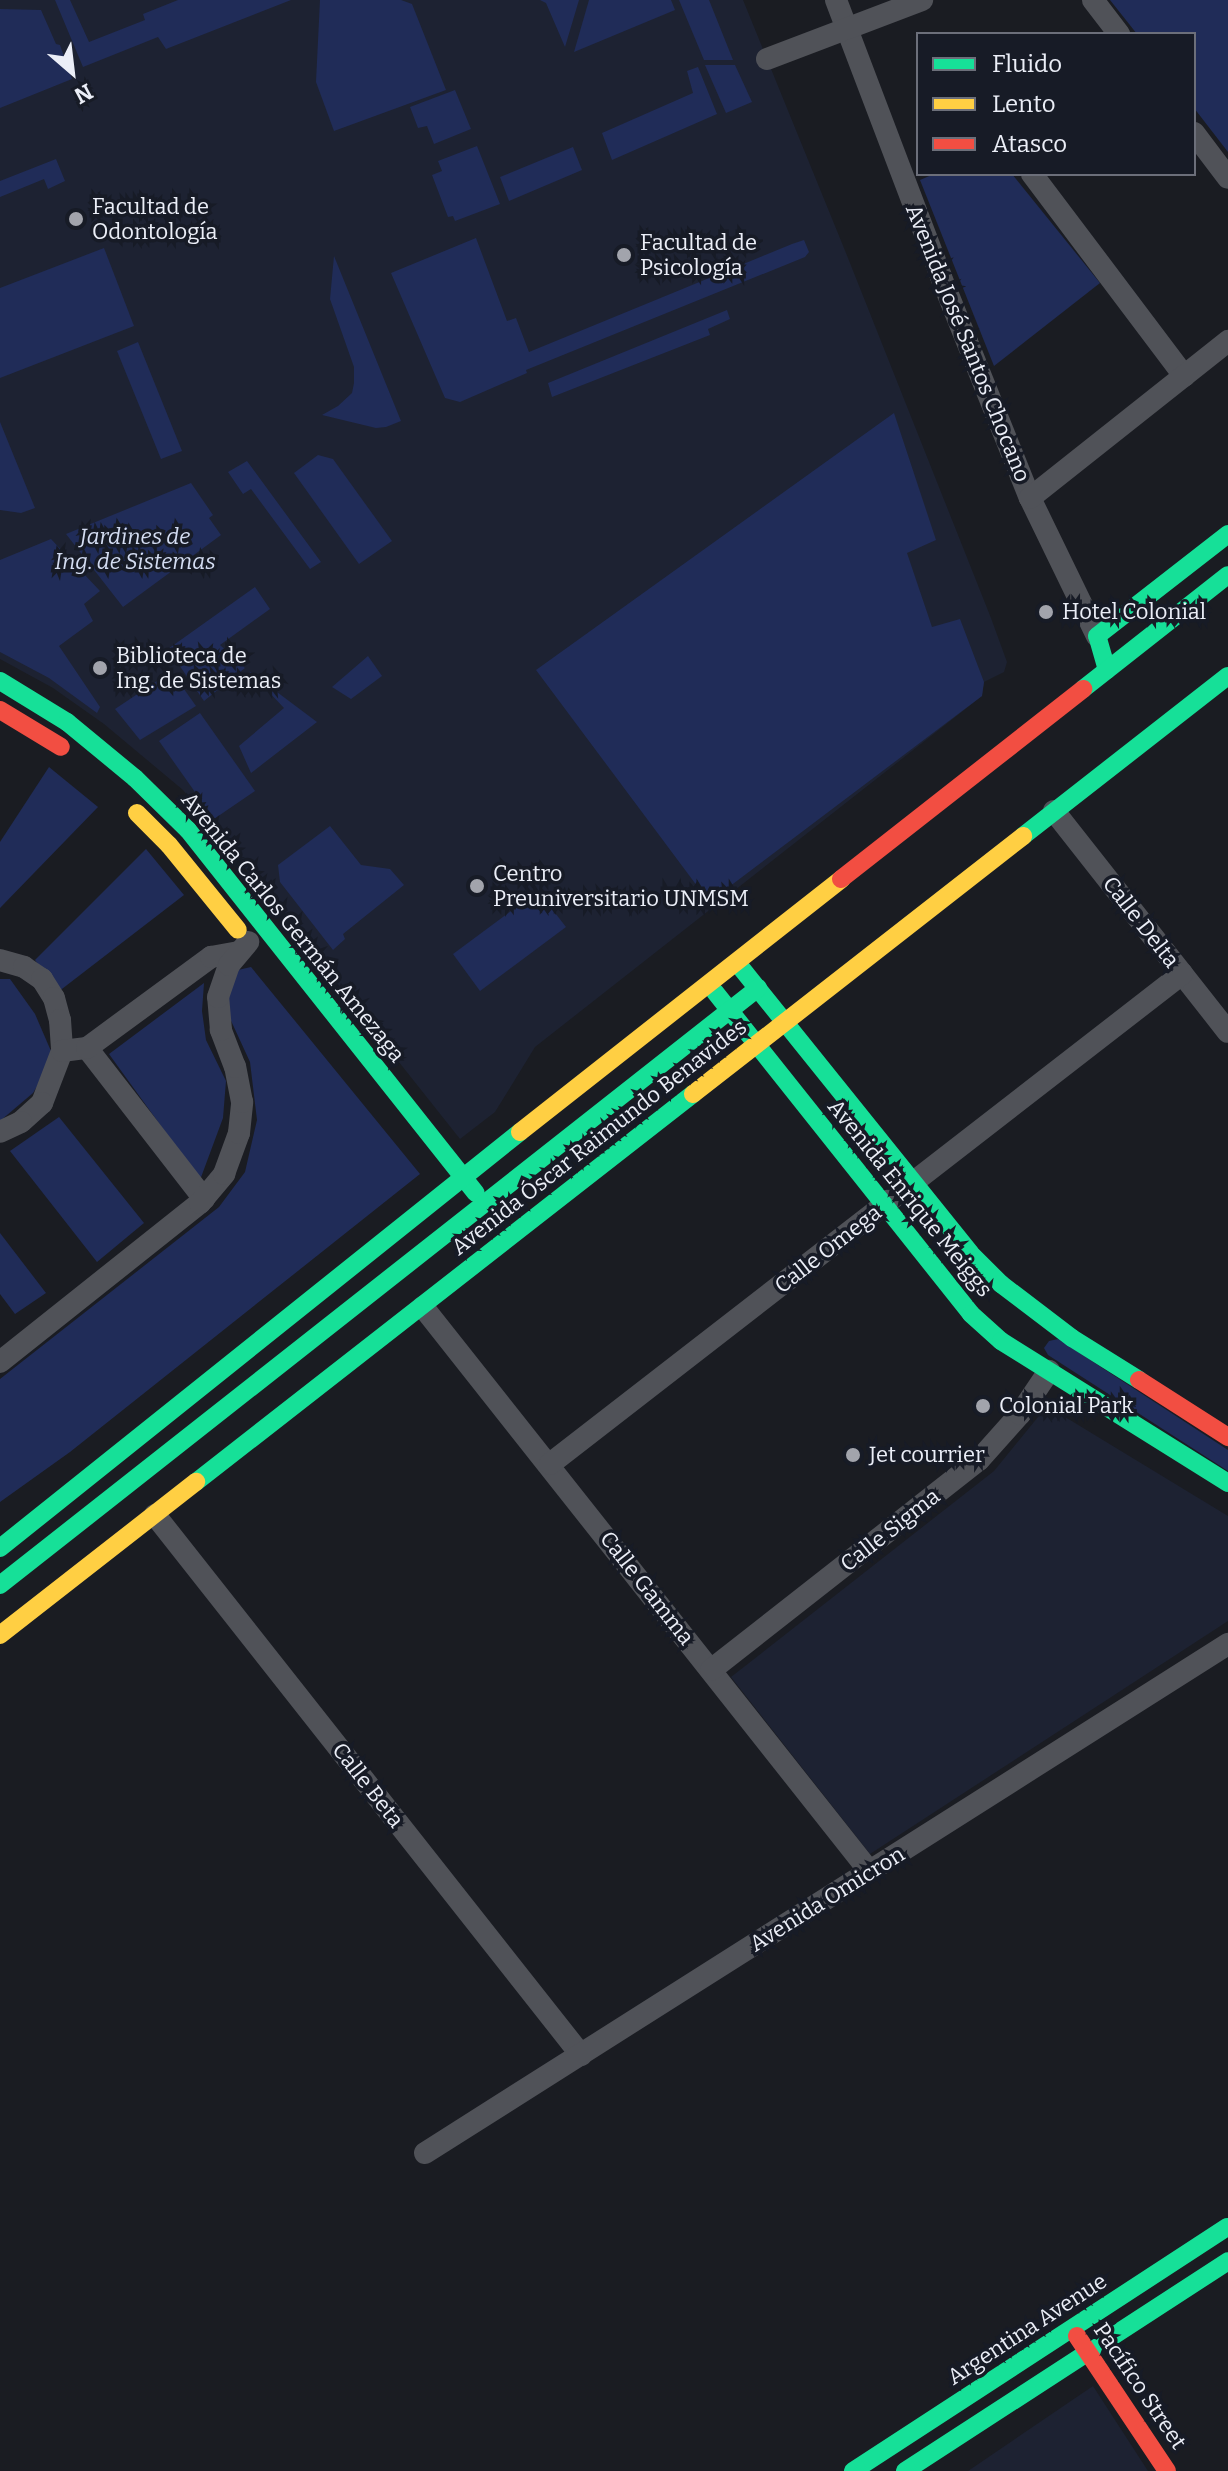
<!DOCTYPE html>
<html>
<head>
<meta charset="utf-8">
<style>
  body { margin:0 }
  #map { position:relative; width:1228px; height:2471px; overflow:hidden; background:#1a1c22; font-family:Bitter,serif }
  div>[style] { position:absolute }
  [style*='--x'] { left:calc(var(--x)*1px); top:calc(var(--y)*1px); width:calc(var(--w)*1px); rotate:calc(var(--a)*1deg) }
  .built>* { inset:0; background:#1d2232 }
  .green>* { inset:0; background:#202c58 }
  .street>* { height:22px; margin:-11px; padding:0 11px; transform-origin:11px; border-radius:11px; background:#505258 }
  .fast>* { height:18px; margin:-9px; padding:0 9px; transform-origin:9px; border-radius:9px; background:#16e098 }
  .slow>* { height:18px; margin:-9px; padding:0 9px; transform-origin:9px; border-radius:9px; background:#ffcf43 }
  .jam>* { height:18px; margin:-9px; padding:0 9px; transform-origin:9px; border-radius:9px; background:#f24e42 }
  .dots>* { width:22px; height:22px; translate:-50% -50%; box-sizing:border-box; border:4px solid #171b26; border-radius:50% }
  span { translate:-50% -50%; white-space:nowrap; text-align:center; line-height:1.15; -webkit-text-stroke:7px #171b26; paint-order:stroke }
  .poi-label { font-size:22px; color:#ebeef7 }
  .left { translate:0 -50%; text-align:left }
  .street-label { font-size:22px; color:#ebeef7 }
  .park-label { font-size:22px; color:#d4ddf2; font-style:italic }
  .legend { position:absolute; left:916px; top:32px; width:280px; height:144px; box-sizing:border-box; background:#171b26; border:2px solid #6c6f7a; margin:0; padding:10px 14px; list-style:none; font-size:24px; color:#ebeef7 }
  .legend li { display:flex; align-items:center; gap:16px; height:40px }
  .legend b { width:40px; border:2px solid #6c6f7a }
  .north { position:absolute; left:32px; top:32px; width:80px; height:80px; -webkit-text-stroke:6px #171b26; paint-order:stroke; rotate:152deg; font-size:22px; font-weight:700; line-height:32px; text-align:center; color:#ebeef7 }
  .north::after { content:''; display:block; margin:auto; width:28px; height:36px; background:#ebeef7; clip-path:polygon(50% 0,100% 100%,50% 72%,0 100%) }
</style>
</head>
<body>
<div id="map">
  <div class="built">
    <i style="clip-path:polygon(0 0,743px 0,846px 253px,991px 618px,1007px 662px,1004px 672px,984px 682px,982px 696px,535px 1047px,495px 1112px,460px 1139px,183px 790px,104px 724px,53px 688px,0 659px)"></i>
    <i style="clip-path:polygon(1047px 1406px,1228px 1516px,1228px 1621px,870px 1854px,731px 1677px,994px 1471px)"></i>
    <i style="clip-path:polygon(1093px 2386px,1148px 2471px,968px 2471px)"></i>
  </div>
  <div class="green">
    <i style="clip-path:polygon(55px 0,70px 0,89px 42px,145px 20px,143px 14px,178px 0,291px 0,166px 49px,158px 37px,83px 67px)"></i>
    <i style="clip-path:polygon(320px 0,401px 0,412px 4px,446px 90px,334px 131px,316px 82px)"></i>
    <i style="clip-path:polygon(540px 0,579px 0,565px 47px,546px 3px)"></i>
    <i style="clip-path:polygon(589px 0,671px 0,675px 10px,574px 52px)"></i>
    <i style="clip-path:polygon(679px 0,709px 0,733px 60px,704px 60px)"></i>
    <i style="clip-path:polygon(1110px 0,1228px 0,1228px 152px,1194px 108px,1194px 34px,1137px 34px)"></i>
    <i style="clip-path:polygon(0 9px,41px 10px,56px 44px,60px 45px,72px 79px,0 108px)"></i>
    <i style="clip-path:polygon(705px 65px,735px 65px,752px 102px,726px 113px)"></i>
    <i style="clip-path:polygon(698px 67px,717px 114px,612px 160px,602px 133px,693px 93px,687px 71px)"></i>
    <i style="clip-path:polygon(455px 90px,471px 129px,434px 144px,427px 126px,418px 128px,410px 107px)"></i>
    <i style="clip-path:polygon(477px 146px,500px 204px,455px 221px,453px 216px,448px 217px,432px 175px,442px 171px,438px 161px)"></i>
    <i style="clip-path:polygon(573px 147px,582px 170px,509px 201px,500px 177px)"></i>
    <i style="clip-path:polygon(56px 159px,65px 181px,48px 189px,44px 179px,0 197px,0 181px)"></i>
    <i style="clip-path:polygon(934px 174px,1012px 174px,1100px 283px,994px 366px,920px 180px)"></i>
    <i style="clip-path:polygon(476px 238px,507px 321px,516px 318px,529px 352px,792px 244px,804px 240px,809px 252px,805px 257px,526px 370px,527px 373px,460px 402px,445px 398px,391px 273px)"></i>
    <i style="clip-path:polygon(104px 248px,134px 326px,0 378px,0 288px)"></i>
    <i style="clip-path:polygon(334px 256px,401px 421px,386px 427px,376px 428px,322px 415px,338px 406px,352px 393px,354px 383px,354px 367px,330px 299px)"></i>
    <i style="clip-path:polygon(727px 310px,730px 319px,708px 329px,710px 335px,552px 397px,548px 383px)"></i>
    <i style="clip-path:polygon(138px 342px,182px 451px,161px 459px,117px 351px)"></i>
    <i style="clip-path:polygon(894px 413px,936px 540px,907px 553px,932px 627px,960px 619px,984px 682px,982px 696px,709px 902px,536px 670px)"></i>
    <i style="clip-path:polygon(0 422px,35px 508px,21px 513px,0 510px)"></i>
    <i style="clip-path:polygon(318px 455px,333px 459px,392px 541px,359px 564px,294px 473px)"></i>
    <i style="clip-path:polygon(247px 461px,321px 562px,310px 569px,251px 489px,243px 494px,228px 472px)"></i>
    <i style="clip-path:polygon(191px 483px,213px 515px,209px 518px,221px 535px,123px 607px,66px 534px)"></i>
    <i style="clip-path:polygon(51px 539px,100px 591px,84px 604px,93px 621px,59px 646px,100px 707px,97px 713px,49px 678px,0 652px,0 560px)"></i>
    <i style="clip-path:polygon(255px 587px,270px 609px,220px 645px,245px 668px,204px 701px,168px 649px)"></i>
    <i style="clip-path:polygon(368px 656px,382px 676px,351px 699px,332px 687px)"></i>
    <i style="clip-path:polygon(249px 671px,317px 722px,251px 773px,239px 746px,284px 708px)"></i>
    <i style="clip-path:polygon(166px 675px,179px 682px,196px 706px,140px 740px,115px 709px)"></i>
    <i style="clip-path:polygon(200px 713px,255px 791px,214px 819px,159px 741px)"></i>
    <i style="clip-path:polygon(49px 767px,98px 807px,0 908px,0 842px)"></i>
    <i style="clip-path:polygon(330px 826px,361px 865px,390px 869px,404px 885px,343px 934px,345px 939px,333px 950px,280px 882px,278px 865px)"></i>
    <i style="clip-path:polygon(146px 849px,184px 895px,58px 992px,35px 960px)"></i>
    <i style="clip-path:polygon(538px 891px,566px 927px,480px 991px,453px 954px)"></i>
    <i style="clip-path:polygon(251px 967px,420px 1174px,70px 1452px,0 1502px,0 1379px,219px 1207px,245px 1172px,257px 1120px,250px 1062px,227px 1012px,229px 988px,238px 970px)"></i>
    <i style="clip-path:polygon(0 979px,10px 979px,35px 1014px,54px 1058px,33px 1093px,0 1121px)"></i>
    <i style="clip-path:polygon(204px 983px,202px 1011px,206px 1040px,226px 1081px,223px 1118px,200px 1180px,109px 1054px)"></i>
    <i style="clip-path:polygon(59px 1117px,144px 1223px,97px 1262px,10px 1151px)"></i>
    <i style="clip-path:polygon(0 1233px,46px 1293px,15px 1314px,0 1294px)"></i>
    <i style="clip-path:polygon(1058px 1339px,1228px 1450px,1228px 1471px,1048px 1355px,1044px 1348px,1049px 1341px)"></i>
  </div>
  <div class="street">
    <i style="--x:836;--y:0;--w:296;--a:69.2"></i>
    <i style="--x:941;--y:277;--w:238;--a:68.1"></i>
    <i style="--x:1030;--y:498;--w:153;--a:64.1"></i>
    <i style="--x:1093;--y:0;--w:43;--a:52.6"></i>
    <i style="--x:767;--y:59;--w:166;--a:-20.8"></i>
    <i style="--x:1194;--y:133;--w:56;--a:52.9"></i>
    <i style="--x:1032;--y:174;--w:253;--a:53"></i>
    <i style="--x:1030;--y:498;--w:253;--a:-38.4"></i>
    <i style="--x:1054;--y:811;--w:281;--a:51.8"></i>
    <i style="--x:0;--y:960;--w:25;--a:16"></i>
    <i style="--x:24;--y:967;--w:22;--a:34"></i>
    <i style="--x:42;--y:979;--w:22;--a:58"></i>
    <i style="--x:54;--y:998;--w:23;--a:75"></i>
    <i style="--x:60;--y:1020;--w:31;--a:86"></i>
    <i style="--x:62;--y:1051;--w:56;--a:111"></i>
    <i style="--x:42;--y:1103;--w:28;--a:138"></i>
    <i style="--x:21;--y:1122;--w:23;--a:155"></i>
    <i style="--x:87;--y:1048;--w:191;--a:52.2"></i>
    <i style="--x:62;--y:1051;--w:25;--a:-7"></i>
    <i style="--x:87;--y:1048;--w:154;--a:-36.3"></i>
    <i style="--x:211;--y:957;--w:28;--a:-10"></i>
    <i style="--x:423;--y:1307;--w:720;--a:51.65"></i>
    <i style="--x:0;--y:1362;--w:256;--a:-38.5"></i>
    <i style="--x:200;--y:1203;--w:38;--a:-50"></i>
    <i style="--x:224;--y:1174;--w:44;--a:-69.9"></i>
    <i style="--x:239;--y:1133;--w:31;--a:-84"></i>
    <i style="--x:242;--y:1102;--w:36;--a:-101"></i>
    <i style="--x:235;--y:1067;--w:40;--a:-111"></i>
    <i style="--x:221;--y:1030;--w:33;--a:-95"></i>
    <i style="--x:218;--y:997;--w:34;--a:-71"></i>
    <i style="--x:229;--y:965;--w:30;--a:-50"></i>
    <i style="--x:550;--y:1464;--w:800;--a:-37.79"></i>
    <i style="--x:155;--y:1515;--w:688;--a:51.73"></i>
    <i style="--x:711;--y:1670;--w:340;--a:-38.1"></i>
    <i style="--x:979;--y:1460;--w:62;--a:-48.3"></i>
    <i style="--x:1020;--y:1414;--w:52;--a:-56"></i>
    <i style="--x:425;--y:2153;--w:951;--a:-32.37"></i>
  </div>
  <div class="fast">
    <i style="--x:1107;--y:670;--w:35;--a:-106"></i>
    <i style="--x:1097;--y:636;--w:166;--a:-37.9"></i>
    <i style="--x:0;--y:681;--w:79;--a:31.5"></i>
    <i style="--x:67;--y:722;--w:88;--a:39.5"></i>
    <i style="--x:135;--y:778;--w:74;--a:44.5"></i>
    <i style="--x:188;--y:830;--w:463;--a:51.6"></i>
    <i style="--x:1083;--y:689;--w:184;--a:-38.2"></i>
    <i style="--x:1023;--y:836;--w:260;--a:-38"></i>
    <i style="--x:742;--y:969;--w:364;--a:51.2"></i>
    <i style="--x:970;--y:1253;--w:44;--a:45"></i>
    <i style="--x:1001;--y:1284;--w:89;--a:37.3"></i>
    <i style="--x:1072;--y:1338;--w:79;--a:32.1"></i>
    <i style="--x:715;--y:992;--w:411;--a:51.5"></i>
    <i style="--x:971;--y:1314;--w:40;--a:42"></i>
    <i style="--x:1001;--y:1341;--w:268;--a:32"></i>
    <i style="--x:196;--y:1482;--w:631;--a:-37.98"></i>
    <i style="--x:0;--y:1548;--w:666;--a:-38.66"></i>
    <i style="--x:0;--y:1585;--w:965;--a:-38.22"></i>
    <i style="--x:853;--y:2471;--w:447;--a:-33.1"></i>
    <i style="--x:905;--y:2471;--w:385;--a:-33"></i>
  </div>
  <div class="slow">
    <i style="--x:137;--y:813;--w:45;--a:45"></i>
    <i style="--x:169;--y:845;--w:109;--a:50.9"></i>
    <i style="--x:693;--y:1094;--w:419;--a:-38"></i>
    <i style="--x:520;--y:1132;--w:409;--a:-38.2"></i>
    <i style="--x:0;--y:1635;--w:249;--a:-38"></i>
  </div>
  <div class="jam">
    <i style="--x:0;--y:710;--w:71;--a:31.2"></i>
    <i style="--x:841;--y:879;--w:308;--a:-38.1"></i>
    <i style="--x:1139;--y:1380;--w:106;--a:32.6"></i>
    <i style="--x:1077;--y:2336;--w:162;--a:56.3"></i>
  </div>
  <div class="dots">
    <i style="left:76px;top:219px;background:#a2a4ac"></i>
    <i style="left:624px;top:255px;background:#a2a4ac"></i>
    <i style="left:1046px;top:612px;background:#a2a4ac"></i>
    <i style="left:100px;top:668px;background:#a2a4ac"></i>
    <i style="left:477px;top:886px;background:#a2a4ac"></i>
    <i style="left:983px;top:1406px;background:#a2a4ac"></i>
    <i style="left:853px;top:1455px;background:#a2a4ac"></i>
  </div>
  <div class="poi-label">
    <span class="left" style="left:92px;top:219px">Facultad de<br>Odontología</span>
    <span class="left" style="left:640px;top:255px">Facultad de<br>Psicología</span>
    <span class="left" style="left:1062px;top:612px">Hotel Colonial</span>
    <span class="left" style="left:116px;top:668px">Biblioteca de<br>Ing. de Sistemas</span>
    <span class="left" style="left:493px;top:886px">Centro<br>Preuniversitario UNMSM</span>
    <span class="left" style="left:999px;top:1406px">Colonial Park</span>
    <span class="left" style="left:869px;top:1455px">Jet courrier</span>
  </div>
  <div class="street-label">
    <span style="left:968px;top:343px;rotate:68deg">Avenida José Santos Chocano</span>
    <span style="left:1141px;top:922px;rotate:52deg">Calle Delta</span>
    <span style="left:293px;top:927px;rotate:51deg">Avenida Carlos Germán Amezaga</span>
    <span style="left:599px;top:1137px;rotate:-38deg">Avenida Óscar Raimundo Benavides</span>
    <span style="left:910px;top:1198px;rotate:51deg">Avenida Enrique Meiggs</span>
    <span style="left:828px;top:1249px;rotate:-38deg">Calle Omega</span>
    <span style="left:890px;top:1530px;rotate:-38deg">Calle Sigma</span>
    <span style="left:647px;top:1588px;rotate:52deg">Calle Gamma</span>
    <span style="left:368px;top:1785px;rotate:52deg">Calle Beta</span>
    <span style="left:827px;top:1899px;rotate:-32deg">Avenida Omicron</span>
    <span style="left:1027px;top:2329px;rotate:-33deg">Argentina Avenue</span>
    <span style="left:1140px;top:2386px;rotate:56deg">Pacífico Street</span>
  </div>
  <div class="park-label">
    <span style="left:135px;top:549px">Jardines de<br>Ing. de Sistemas</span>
  </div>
  <ul class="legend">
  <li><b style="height:10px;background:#16e098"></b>Fluido</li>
  <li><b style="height:10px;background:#ffcf43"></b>Lento</li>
  <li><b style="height:10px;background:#f24e42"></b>Atasco</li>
  </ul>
  <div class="north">N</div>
</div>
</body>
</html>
